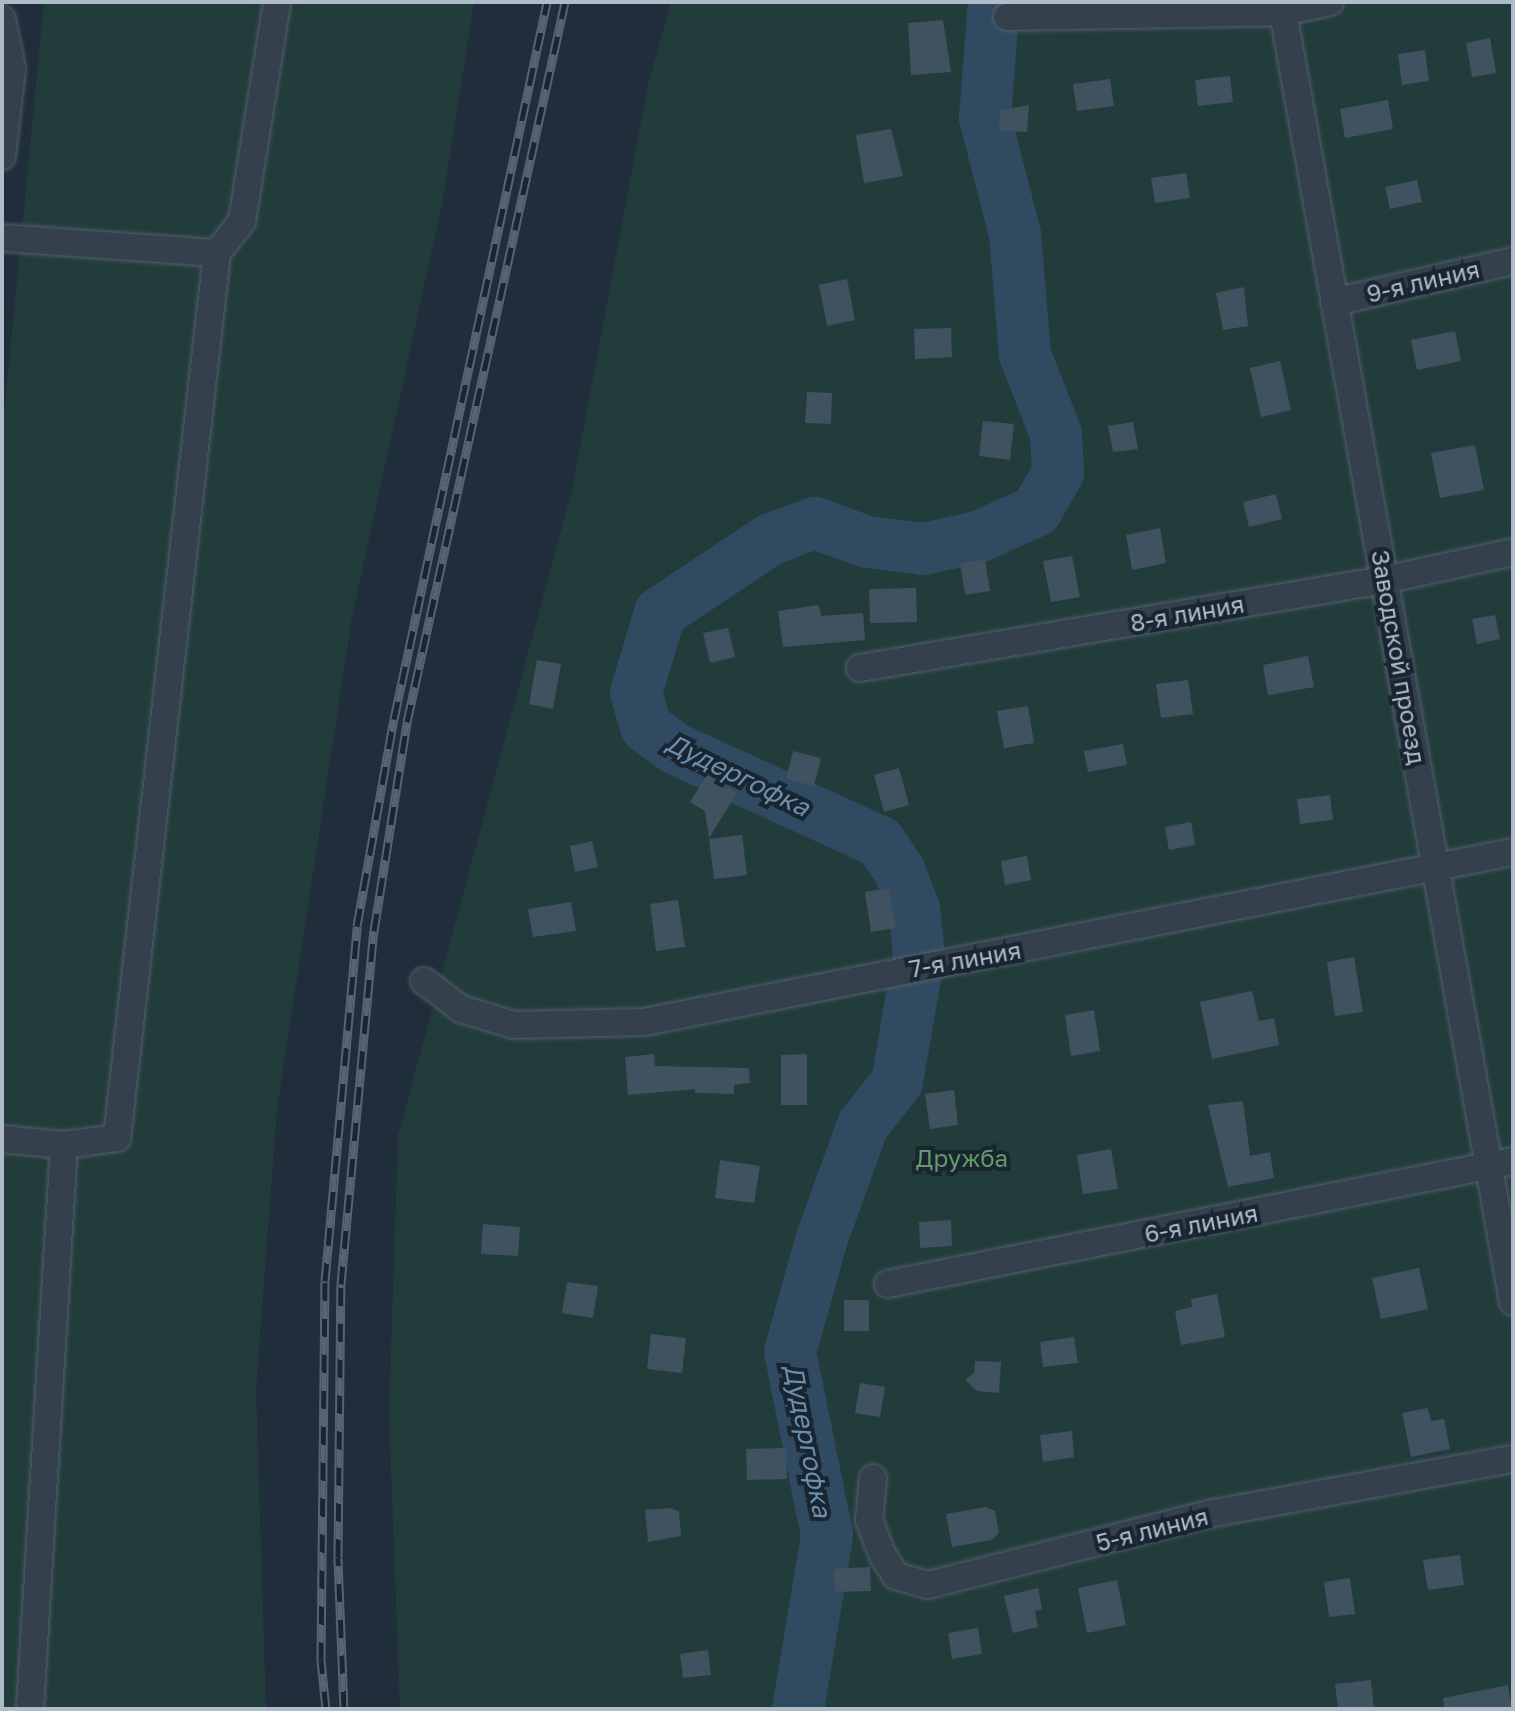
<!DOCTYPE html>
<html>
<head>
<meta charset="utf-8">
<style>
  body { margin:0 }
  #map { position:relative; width:1515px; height:1711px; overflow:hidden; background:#202e3b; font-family:"Golos Text",sans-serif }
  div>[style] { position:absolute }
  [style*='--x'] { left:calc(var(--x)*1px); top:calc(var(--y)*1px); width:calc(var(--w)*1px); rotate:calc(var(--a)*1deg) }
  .green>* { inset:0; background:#223c3c }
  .river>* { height:52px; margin:-26px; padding:0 26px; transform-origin:26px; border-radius:26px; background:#304a62 }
  .building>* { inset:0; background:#405160 }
  .roads { filter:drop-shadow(0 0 2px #515e69) drop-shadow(0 0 2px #515e69) }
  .street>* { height:26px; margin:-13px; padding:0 13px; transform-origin:13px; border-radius:13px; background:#34404b }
  .rail>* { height:9px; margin-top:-4.5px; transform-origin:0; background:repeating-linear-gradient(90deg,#192530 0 18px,#556473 0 36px); box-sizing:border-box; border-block:2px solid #556473 }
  span { translate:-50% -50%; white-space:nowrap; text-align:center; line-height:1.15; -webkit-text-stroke:8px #192530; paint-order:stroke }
  .street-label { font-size:24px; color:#aebbc8 }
  .park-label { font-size:24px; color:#649a6a }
  .water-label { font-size:26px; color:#6c8fae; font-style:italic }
  .frame { position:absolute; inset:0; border:4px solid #aebbc8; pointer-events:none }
</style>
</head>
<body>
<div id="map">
  <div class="green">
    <i style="clip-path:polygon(44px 2px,474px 2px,443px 199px,352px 617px,277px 1109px,256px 1389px,266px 1709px,2px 1709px,2px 436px)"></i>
    <i style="clip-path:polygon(671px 2px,1513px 2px,1513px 1709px,400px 1709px,389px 1415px,398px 1136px,572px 490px,648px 85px)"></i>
  </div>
  <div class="river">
    <i style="--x:798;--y:1709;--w:176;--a:-80.5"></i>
    <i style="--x:827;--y:1535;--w:187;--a:-101.4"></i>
    <i style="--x:790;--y:1352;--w:118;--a:-74.3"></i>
    <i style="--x:822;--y:1238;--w:120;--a:-70.1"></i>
    <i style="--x:863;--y:1125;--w:55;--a:-51.7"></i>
    <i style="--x:897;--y:1082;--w:129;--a:-80.2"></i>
    <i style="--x:919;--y:955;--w:46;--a:-96.2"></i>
    <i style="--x:914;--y:909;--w:42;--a:-111"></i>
    <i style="--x:899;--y:870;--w:34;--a:-124"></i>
    <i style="--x:880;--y:842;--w:224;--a:-155.5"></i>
    <i style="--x:676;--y:749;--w:37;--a:-144"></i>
    <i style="--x:646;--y:727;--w:35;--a:-106"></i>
    <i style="--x:636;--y:693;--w:84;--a:-73.3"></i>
    <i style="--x:660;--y:613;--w:133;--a:-33.7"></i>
    <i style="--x:771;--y:539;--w:47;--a:-20"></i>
    <i style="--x:815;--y:523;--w:55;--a:20.1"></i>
    <i style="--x:867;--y:542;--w:56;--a:7.1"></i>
    <i style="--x:923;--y:549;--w:56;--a:-12.3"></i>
    <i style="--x:978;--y:537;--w:64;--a:-24.1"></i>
    <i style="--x:1036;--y:511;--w:44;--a:-59.9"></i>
    <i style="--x:1058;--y:473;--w:39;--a:-93"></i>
    <i style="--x:1056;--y:434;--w:85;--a:-111.4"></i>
    <i style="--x:1025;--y:355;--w:121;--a:-94.7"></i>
    <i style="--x:1015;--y:234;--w:120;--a:-104.5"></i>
    <i style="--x:985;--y:118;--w:116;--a:-85.6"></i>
  </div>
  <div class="building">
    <i style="clip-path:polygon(943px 20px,951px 72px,911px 75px,908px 23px)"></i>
    <i style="clip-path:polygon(1490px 38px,1496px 73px,1472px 77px,1466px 43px)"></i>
    <i style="clip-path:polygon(1425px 50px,1429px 81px,1402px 85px,1398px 54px)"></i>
    <i style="clip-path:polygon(1230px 76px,1233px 102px,1198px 106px,1195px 80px)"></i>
    <i style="clip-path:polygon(1110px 79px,1114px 106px,1077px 111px,1073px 84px)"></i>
    <i style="clip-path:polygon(1388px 100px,1393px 129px,1345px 138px,1340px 109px)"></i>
    <i style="clip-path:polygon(1029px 105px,1027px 132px,999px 131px,1000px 110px)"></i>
    <i style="clip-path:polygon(891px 129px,903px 176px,864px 183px,856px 135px)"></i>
    <i style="clip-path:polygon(1186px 173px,1190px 198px,1155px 203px,1151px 178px)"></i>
    <i style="clip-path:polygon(1417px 180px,1422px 202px,1390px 209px,1385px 187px)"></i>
    <i style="clip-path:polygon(847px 279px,855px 320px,827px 326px,819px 285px)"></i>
    <i style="clip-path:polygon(1244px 287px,1248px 326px,1223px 330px,1216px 293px)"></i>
    <i style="clip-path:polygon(951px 328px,952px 357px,915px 359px,914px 329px)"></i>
    <i style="clip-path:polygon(1455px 331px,1461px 361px,1417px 370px,1411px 340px)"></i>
    <i style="clip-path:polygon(1280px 361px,1291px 410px,1261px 417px,1250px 368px)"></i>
    <i style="clip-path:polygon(807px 392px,832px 393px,831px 424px,805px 423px)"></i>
    <i style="clip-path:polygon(983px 421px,1014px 424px,1010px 460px,979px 456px)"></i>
    <i style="clip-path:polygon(1133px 422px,1138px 449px,1113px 452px,1108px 426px)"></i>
    <i style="clip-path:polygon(1475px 445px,1484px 490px,1440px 498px,1431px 453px)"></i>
    <i style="clip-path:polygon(1276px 494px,1282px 519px,1249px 527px,1243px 502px)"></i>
    <i style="clip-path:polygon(1160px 528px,1166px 563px,1132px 570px,1126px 535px)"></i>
    <i style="clip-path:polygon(1072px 556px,1080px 597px,1051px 602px,1043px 561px)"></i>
    <i style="clip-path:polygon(985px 560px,990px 591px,965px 595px,960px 563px)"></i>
    <i style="clip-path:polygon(916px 588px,917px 622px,870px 623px,869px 589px)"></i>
    <i style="clip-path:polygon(819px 605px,821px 616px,863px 613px,865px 640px,783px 647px,778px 611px)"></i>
    <i style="clip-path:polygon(1495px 615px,1500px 639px,1477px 644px,1472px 619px)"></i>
    <i style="clip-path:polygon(728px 628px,735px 657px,710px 663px,703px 633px)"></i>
    <i style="clip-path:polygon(1308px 656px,1314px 687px,1268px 695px,1263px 665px)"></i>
    <i style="clip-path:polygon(537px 660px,561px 664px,553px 709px,529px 704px)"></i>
    <i style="clip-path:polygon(1188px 680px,1193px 714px,1161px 718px,1156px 684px)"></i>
    <i style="clip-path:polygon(1028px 706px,1034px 743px,1004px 748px,997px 711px)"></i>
    <i style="clip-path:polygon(1123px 744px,1127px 765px,1088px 772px,1084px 751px)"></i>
    <i style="clip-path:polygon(793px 751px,821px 758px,814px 786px,786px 779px)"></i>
    <i style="clip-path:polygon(899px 768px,909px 805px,884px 812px,874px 775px)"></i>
    <i style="clip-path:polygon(707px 775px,737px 793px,709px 838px,705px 811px,690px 802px)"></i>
    <i style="clip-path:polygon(1330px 795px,1333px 820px,1300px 824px,1297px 799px)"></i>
    <i style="clip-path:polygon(1191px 822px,1195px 845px,1169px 850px,1165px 827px)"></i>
    <i style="clip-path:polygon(742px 835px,747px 875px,714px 879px,709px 839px)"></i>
    <i style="clip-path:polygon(592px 841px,598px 867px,575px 872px,570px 846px)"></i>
    <i style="clip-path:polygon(1027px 856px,1031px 880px,1005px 885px,1001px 861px)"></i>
    <i style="clip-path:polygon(889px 888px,896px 928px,871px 932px,865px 892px)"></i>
    <i style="clip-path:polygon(678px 900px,685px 947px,656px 951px,650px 904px)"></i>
    <i style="clip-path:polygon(571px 902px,576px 931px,533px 937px,528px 909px)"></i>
    <i style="clip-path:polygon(1354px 957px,1363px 1012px,1335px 1016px,1327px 962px)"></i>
    <i style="clip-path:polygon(1252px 991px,1259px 1021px,1274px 1018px,1279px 1045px,1212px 1059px,1200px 1002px)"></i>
    <i style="clip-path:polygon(1094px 1010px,1100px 1051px,1071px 1056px,1065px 1015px)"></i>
    <i style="clip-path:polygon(654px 1054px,655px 1066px,749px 1068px,750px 1083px,734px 1085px,734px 1094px,695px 1093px,695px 1089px,628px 1095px,625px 1057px)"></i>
    <i style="clip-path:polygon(807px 1054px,807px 1105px,781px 1105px,781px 1055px)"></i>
    <i style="clip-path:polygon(954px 1090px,958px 1125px,930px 1129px,925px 1094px)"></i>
    <i style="clip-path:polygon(1243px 1101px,1250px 1156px,1270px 1152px,1274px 1178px,1228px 1187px,1208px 1105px)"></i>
    <i style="clip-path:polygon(1111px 1149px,1118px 1189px,1083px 1194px,1077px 1155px)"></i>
    <i style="clip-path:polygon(720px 1160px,760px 1166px,754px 1203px,715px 1198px)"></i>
    <i style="clip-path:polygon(951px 1220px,952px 1246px,920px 1248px,919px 1222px)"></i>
    <i style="clip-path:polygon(483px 1224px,520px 1227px,518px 1256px,481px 1254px)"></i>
    <i style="clip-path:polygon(1419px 1268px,1428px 1309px,1381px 1319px,1372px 1278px)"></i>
    <i style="clip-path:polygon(567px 1282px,598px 1286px,593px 1318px,562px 1313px)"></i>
    <i style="clip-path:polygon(1217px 1294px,1225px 1337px,1181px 1345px,1175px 1311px,1192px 1307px,1191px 1299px)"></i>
    <i style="clip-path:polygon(844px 1300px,869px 1300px,869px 1331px,844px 1331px)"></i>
    <i style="clip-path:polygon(651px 1334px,686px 1338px,682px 1373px,647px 1369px)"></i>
    <i style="clip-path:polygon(1074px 1337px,1078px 1363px,1043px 1367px,1040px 1342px)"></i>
    <i style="clip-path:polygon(975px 1361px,1001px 1362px,999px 1393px,977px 1391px,965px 1380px,974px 1373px)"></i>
    <i style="clip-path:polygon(860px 1383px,885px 1387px,880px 1417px,855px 1413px)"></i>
    <i style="clip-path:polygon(1428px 1408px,1431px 1421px,1444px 1419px,1450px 1449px,1411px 1457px,1402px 1413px)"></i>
    <i style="clip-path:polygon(1072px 1431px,1074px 1457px,1043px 1462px,1040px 1435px)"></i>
    <i style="clip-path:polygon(786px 1448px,787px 1479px,747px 1480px,746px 1449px)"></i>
    <i style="clip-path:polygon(986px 1507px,995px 1511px,999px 1533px,992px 1540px,952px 1547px,946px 1514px)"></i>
    <i style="clip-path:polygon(669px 1508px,679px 1511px,681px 1536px,648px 1542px,645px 1510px)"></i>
    <i style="clip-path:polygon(1460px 1555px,1464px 1585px,1428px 1590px,1423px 1560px)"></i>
    <i style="clip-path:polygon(870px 1567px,871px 1591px,835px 1592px,834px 1569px)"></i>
    <i style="clip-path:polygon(1350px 1578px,1355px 1614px,1329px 1617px,1324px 1582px)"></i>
    <i style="clip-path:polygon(1117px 1580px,1126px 1625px,1087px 1633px,1078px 1588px)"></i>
    <i style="clip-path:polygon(1038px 1588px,1042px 1609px,1035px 1611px,1038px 1627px,1013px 1633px,1004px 1596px)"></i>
    <i style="clip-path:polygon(978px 1628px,982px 1654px,952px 1659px,948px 1633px)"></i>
    <i style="clip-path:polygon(708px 1650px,711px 1675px,683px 1678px,680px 1654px)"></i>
    <i style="clip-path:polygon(1371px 1680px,1374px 1709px,1338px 1709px,1335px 1684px)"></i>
    <i style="clip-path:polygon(1508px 1685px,1512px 1709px,1444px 1709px,1443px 1698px)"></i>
  </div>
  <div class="roads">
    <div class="street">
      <i style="--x:1283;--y:12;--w:1310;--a:79.89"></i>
      <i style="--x:1007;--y:17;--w:276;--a:-1"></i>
      <i style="--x:1283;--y:12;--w:48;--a:-12"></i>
      <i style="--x:2;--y:19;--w:51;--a:78.7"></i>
      <i style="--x:12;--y:69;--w:88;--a:96.6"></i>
      <i style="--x:2;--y:238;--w:216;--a:4"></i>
      <i style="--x:1334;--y:302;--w:184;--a:-12.9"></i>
      <i style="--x:860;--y:668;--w:531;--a:-9.53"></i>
      <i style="--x:1384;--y:580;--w:132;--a:-12.2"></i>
      <i style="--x:424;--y:981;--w:46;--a:37.1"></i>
      <i style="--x:461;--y:1009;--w:55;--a:16.8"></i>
      <i style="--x:514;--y:1025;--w:130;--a:-1.3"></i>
      <i style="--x:644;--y:1022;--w:885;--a:-11.07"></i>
      <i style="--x:2;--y:1139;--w:62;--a:5.5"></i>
      <i style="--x:64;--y:1145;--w:53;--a:-7.5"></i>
      <i style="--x:117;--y:1138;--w:891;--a:-83.55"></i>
      <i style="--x:217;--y:253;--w:41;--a:-52"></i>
      <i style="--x:242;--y:221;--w:222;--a:-80.9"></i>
      <i style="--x:888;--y:1284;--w:637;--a:-11.13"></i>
      <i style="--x:873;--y:1478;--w:42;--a:95.4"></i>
      <i style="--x:869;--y:1520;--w:36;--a:69"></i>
      <i style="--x:882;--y:1554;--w:26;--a:58"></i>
      <i style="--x:896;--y:1576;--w:33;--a:16"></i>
      <i style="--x:928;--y:1585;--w:290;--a:-14.2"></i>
      <i style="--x:1209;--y:1514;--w:309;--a:-10.3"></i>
      <i style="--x:30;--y:1709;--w:565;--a:-86.55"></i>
    </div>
  </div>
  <div class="rail">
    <i style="--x:326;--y:1709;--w:49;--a:-95.8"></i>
    <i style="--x:321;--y:1660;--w:379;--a:-89.4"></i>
    <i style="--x:325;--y:1281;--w:356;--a:-84.8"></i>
    <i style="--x:357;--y:926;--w:210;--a:-79.9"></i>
    <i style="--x:394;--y:719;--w:733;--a:-77.95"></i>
    <i style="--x:344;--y:1709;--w:152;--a:-92.3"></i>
    <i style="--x:338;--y:1557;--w:273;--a:-89.4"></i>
    <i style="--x:341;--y:1284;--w:355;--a:-84.7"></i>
    <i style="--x:374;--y:931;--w:212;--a:-81"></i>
    <i style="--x:407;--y:722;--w:737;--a:-77.62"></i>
  </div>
  <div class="street-label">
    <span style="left:1423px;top:281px;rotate:-13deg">9-я линия</span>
    <span style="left:1187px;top:613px;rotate:-10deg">8-я линия</span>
    <span style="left:1399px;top:657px;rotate:80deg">Заводской проезд</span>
    <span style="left:965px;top:959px;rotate:-10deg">7-я линия</span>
    <span style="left:1201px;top:1223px;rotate:-11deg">6-я линия</span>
    <span style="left:1152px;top:1529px;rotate:-14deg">5-я линия</span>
  </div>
  <div class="park-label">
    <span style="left:962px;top:1158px">Дружба</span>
  </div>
  <div class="water-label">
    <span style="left:738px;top:775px;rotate:26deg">Дудергофка</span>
    <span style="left:808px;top:1441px;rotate:79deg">Дудергофка</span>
  </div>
  <div class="frame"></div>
</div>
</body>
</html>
